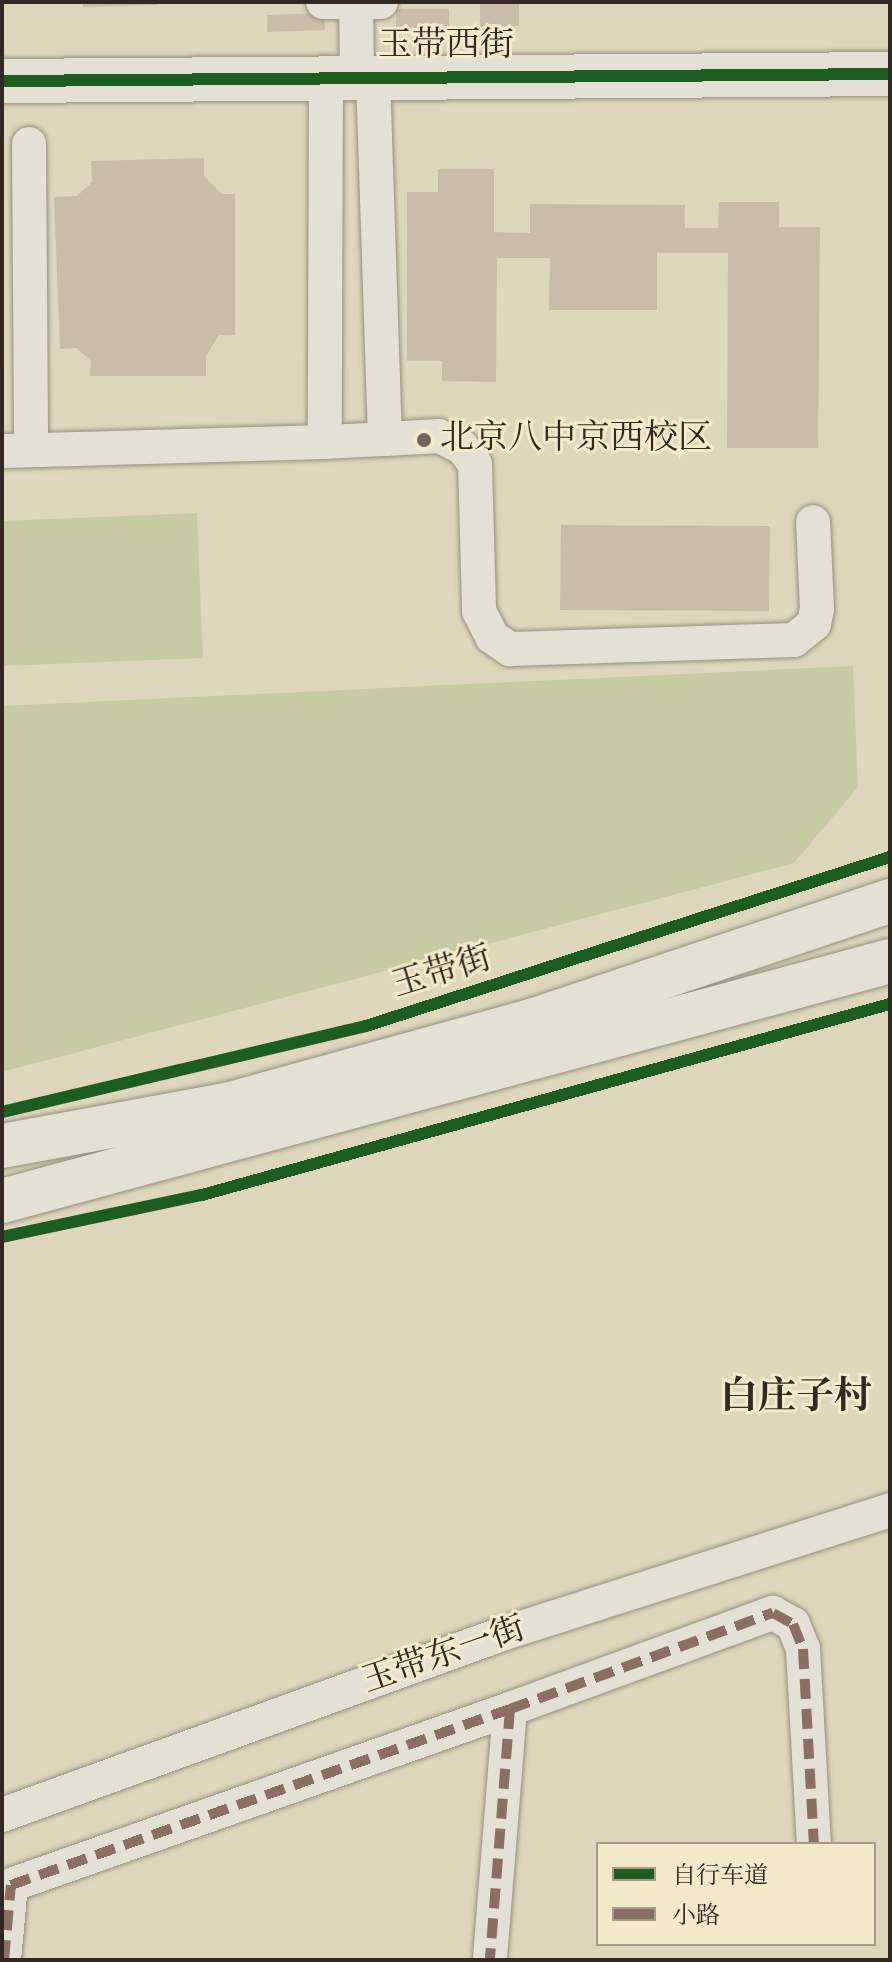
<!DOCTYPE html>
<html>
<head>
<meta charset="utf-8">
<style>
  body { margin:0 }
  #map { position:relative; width:892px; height:1962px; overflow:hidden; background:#ded7bb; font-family:"Sorts Mill Goudy","Noto Serif SC",serif }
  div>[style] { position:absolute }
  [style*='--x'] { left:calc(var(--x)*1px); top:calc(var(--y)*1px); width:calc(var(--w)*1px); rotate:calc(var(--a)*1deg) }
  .green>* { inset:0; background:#c7cba1 }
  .building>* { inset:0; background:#cabda7 }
  .roads { filter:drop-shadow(0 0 2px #958f7f) drop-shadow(0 0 2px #958f7f) }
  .street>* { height:34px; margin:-17px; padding:0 17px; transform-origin:17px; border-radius:17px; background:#e4e0d3 }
  .secondary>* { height:44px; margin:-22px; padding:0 22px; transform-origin:22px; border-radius:22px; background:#e4e0d3 }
  .quiet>* { height:10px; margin-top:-5px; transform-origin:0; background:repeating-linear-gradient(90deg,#8d6e63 0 20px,transparent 0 30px) }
  .cycleway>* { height:12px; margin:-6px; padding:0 6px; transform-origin:6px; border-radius:6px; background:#1b5e20 }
  .dots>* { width:22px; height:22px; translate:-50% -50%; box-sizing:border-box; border:4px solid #f3eac9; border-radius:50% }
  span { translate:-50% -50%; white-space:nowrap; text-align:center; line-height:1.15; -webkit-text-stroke:6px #f3eac9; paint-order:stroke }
  .street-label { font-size:34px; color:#342823 }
  .poi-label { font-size:34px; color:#342823 }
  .left { translate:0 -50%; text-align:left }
  .quarter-label { font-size:38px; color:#342823; font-weight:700 }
  .frame { position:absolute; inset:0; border:4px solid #342823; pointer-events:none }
  .legend { position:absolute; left:596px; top:1842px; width:280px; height:104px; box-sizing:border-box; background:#f3eac9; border:2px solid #a79c87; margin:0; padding:10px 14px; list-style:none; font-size:24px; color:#342823 }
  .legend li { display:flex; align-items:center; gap:16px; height:40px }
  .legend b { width:40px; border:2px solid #a79c87 }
</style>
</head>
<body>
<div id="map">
  <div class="green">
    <i style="clip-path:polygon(197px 513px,203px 658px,2px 666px,2px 521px)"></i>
    <i style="clip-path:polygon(853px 666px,858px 787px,794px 863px,2px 1072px,2px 706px)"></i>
  </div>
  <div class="building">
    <i style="clip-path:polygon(83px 2px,157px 2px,157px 5px,83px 7px)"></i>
    <i style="clip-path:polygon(480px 2px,519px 2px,519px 26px,480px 27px)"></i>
    <i style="clip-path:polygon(396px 9px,449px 9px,449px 28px,396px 28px)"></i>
    <i style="clip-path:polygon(324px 13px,325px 30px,267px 32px,267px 15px)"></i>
    <i style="clip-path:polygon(204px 158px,204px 176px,222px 194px,235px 194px,235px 335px,219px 335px,206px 356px,206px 376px,90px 376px,91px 361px,76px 348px,60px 349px,54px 197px,77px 196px,92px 182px,91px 161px)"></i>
    <i style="clip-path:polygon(438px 169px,494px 169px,494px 232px,530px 233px,530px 204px,685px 205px,685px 228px,718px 228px,719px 202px,779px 202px,779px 227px,820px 227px,818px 448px,727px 448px,728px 253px,657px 253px,657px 310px,549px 310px,550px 258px,497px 258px,496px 382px,442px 381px,442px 361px,407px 361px,407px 192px,438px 192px)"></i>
    <i style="clip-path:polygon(561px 525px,770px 526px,769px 611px,560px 610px)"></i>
  </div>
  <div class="roads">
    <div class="street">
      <i style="--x:323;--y:2;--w:58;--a:0"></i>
      <i style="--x:356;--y:3;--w:72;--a:89.2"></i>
      <i style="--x:326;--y:75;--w:367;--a:90.2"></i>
      <i style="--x:325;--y:442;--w:60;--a:-2.9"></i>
      <i style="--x:385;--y:439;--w:364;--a:-91.9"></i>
      <i style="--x:29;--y:144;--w:306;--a:89.6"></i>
      <i style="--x:385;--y:439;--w:54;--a:-3.2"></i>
      <i style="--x:439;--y:436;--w:25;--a:26"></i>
      <i style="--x:462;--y:447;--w:21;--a:53"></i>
      <i style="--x:475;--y:464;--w:147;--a:88.4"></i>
      <i style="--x:479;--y:611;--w:29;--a:63"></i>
      <i style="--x:492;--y:637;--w:22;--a:34"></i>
      <i style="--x:510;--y:649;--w:284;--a:-1.8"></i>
      <i style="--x:794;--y:640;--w:26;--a:-39"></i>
      <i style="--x:814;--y:624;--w:15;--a:-79"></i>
      <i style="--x:817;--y:609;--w:87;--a:-92.6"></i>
      <i style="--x:2;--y:451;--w:323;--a:-1.6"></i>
      <i style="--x:510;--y:1709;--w:280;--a:-20.1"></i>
      <i style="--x:773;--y:1613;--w:23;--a:29"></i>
      <i style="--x:793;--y:1624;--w:27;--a:68"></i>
      <i style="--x:803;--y:1649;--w:195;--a:86.8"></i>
      <i style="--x:2;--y:1815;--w:532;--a:-19.9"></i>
      <i style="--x:502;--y:1634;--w:407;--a:-17.7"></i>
      <i style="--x:4;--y:1960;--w:75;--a:-84.7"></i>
      <i style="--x:11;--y:1885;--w:529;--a:-19.43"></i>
      <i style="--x:510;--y:1709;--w:252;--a:94.6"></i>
    </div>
    <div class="secondary">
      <i style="--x:2;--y:81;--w:888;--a:-0.45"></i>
      <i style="--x:2;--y:1146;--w:228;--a:-10.4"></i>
      <i style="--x:226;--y:1105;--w:320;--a:-15.4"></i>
      <i style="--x:534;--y:1020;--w:375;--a:-18.5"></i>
      <i style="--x:2;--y:1201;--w:920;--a:-15.12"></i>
    </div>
  </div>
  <div class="quiet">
    <i style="--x:510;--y:1709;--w:280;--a:-20.1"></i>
    <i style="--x:773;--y:1613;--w:23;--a:29"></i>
    <i style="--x:793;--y:1624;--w:27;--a:68"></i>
    <i style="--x:803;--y:1649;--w:195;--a:86.8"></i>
    <i style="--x:4;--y:1960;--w:75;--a:-84.7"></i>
    <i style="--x:11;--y:1885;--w:529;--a:-19.43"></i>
    <i style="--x:510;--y:1709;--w:252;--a:94.6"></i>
  </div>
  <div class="cycleway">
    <i style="--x:2;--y:81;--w:888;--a:-0.45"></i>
    <i style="--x:2;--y:1112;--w:374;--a:-13.3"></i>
    <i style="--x:366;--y:1026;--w:551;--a:-17.88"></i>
    <i style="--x:2;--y:1237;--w:204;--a:-11.9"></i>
    <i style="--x:202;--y:1195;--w:714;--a:-15.52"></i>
  </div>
  <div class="dots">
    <i style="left:424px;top:440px;background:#706558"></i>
  </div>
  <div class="street-label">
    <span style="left:446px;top:47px">玉带西街</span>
    <span style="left:442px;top:973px;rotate:-17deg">玉带街</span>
    <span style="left:444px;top:1656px;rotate:-19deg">玉带东一街</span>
  </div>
  <div class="poi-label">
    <span class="left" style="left:440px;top:440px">北京八中京西校区</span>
  </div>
  <div class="quarter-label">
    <span style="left:796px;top:1400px">白庄子村</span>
  </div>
  <div class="frame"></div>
  <ul class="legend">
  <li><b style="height:10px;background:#1b5e20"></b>自行车道</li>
  <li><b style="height:10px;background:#8d6e63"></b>小路</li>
  </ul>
</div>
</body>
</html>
